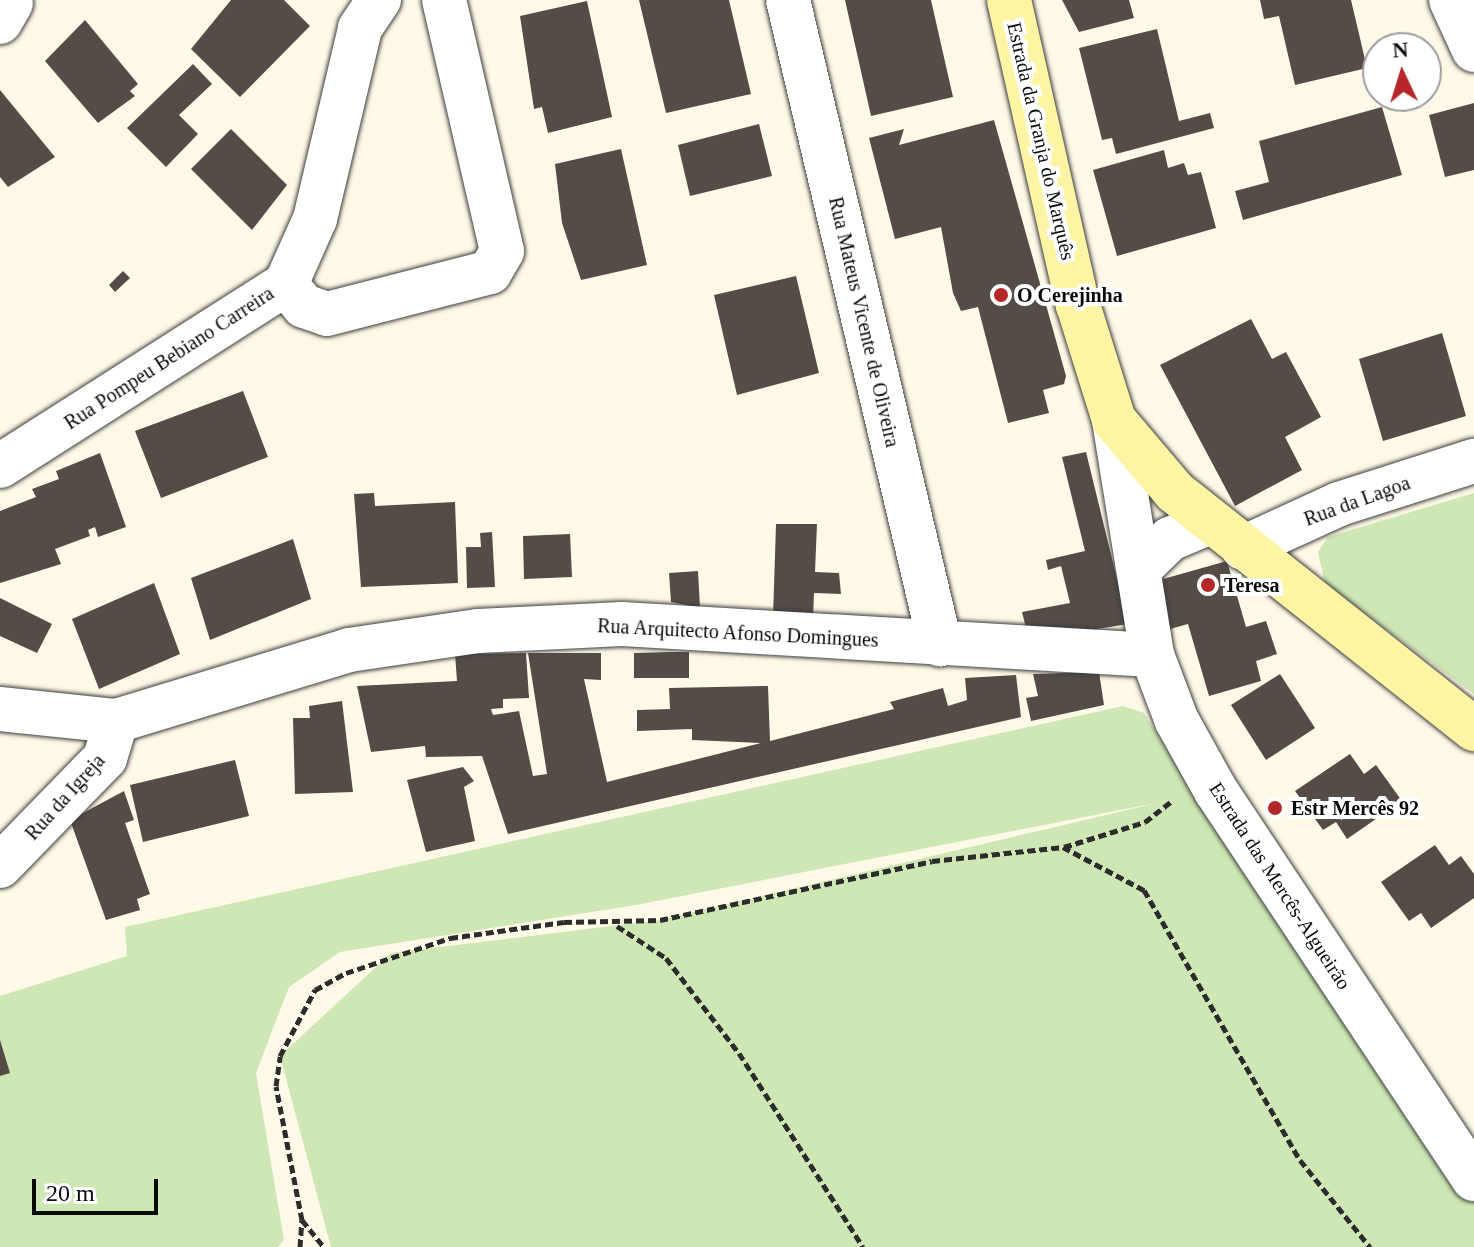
<!DOCTYPE html>
<html>
<head>
<meta charset="utf-8">
<style>
  body { margin:0 }
  #map { position:relative; width:1474px; height:1247px; overflow:hidden; background:#fffae8; font-family:Georgia,serif }
  div>[style] { position:absolute }
  [style*='--x'] { left:calc(var(--x)*1px); top:calc(var(--y)*1px); width:calc(var(--w)*1px); rotate:calc(var(--a)*1deg) }
  .green>* { inset:0; background:#cee7b4 }
  .building>* { inset:0; background:#534c47 }
  .path>* { height:5px; margin-top:-2.5px; transform-origin:0; background:repeating-linear-gradient(90deg,#2c2c2c 0 8px,transparent 0 12px) }
  .roads { filter:drop-shadow(0 0 2px #3d3d3d) drop-shadow(0 0 2px #3d3d3d) }
  .minor>* { height:44px; margin:-22px; padding:0 22px; transform-origin:22px; border-radius:22px; background:#fff }
  .tertiary>* { height:44px; margin:-22px; padding:0 22px; transform-origin:22px; border-radius:22px; background:#fff }
  .secondary>* { height:44px; margin:-22px; padding:0 22px; transform-origin:22px; border-radius:22px; background:#fdf4a4 }
  .dots>* { width:22px; height:22px; translate:-50% -50%; box-sizing:border-box; border:4px solid #fff; border-radius:50% }
  span { translate:-50% -50%; white-space:nowrap; text-align:center; line-height:1.15; -webkit-text-stroke:8px #fff; paint-order:stroke }
  .street-label { font-size:20px; color:#0a0a0a }
  .poi-label { font-size:20px; color:#0a0a0a; font-weight:700 }
  .left { translate:0 -50%; text-align:left }
  .north { position:absolute; left:1362px; top:32px; width:80px; height:80px; box-sizing:border-box; background:#fff; border:2px solid #9d9d9d; border-radius:50%; rotate:356deg; font-size:22px; font-weight:700; line-height:32px; text-align:center; color:#0a0a0a }
  .north::after { content:''; display:block; margin:auto; width:28px; height:36px; background:#b6272c; clip-path:polygon(50% 0,100% 100%,50% 72%,0 100%) }
  .scale { position:absolute; left:32px; top:1179px; width:126px; height:36px; box-sizing:border-box; border:4px solid #0a0a0a; border-top:0; padding-left:10px; font-size:24px; line-height:28px; white-space:nowrap; color:#0a0a0a; -webkit-text-stroke:6px #fff; paint-order:stroke }
</style>
</head>
<body>
<div id="map">
  <div class="green">
    <i style="clip-path:polygon(1474px 493px,1474px 694px,1325px 584px,1318px 552px,1328px 537px)"></i>
    <i style="clip-path:polygon(1123px 706px,1144px 713px,1195px 795px,1474px 1174px,1474px 1247px,331px 1247px,280px 1056px,391px 953px,660px 920px,1161px 802px,636px 905px,340px 952px,289px 987px,256px 1073px,284px 1240px,278px 1247px,0 1247px,0 996px,127px 956px,125px 927px)"></i>
  </div>
  <div class="building">
    <i style="clip-path:polygon(231px 0,284px 0,310px 26px,240px 97px,191px 49px)"></i>
    <i style="clip-path:polygon(639px 0,729px 0,751px 94px,666px 113px)"></i>
    <i style="clip-path:polygon(845px 0,931px 0,953px 97px,871px 116px)"></i>
    <i style="clip-path:polygon(1062px 0,1129px 0,1134px 18px,1079px 32px)"></i>
    <i style="clip-path:polygon(1260px 0,1351px 0,1367px 68px,1295px 85px,1279px 16px,1264px 19px)"></i>
    <i style="clip-path:polygon(587px 1px,612px 117px,548px 133px,542px 107px,534px 109px,520px 16px)"></i>
    <i style="clip-path:polygon(85px 20px,138px 84px,130px 91px,135px 96px,98px 123px,45px 61px)"></i>
    <i style="clip-path:polygon(1157px 29px,1179px 121px,1210px 113px,1214px 128px,1116px 154px,1112px 138px,1102px 140px,1079px 48px)"></i>
    <i style="clip-path:polygon(193px 64px,212px 84px,179px 115px,198px 134px,166px 167px,127px 128px)"></i>
    <i style="clip-path:polygon(0 90px,55px 157px,8px 187px,0 177px)"></i>
    <i style="clip-path:polygon(1474px 103px,1474px 170px,1445px 177px,1429px 115px)"></i>
    <i style="clip-path:polygon(1382px 107px,1402px 175px,1243px 220px,1235px 191px,1269px 182px,1259px 141px)"></i>
    <i style="clip-path:polygon(994px 120px,1066px 376px,1064px 384px,1043px 390px,1049px 413px,1008px 423px,978px 307px,961px 311px,953px 293px,941px 227px,895px 239px,869px 138px,904px 129px,899px 145px)"></i>
    <i style="clip-path:polygon(759px 124px,772px 176px,690px 196px,678px 145px)"></i>
    <i style="clip-path:polygon(231px 129px,287px 185px,252px 230px,191px 169px)"></i>
    <i style="clip-path:polygon(621px 149px,647px 265px,581px 280px,562px 223px,555px 164px)"></i>
    <i style="clip-path:polygon(1164px 150px,1168px 168px,1184px 163px,1188px 175px,1201px 172px,1216px 228px,1117px 256px,1093px 170px)"></i>
    <i style="clip-path:polygon(123px 271px,130px 278px,115px 292px,109px 285px)"></i>
    <i style="clip-path:polygon(796px 276px,819px 373px,737px 395px,714px 295px)"></i>
    <i style="clip-path:polygon(1251px 319px,1272px 359px,1286px 352px,1321px 417px,1285px 437px,1302px 470px,1235px 506px,1160px 365px)"></i>
    <i style="clip-path:polygon(1442px 333px,1466px 416px,1383px 441px,1359px 359px)"></i>
    <i style="clip-path:polygon(243px 391px,268px 457px,161px 498px,135px 431px)"></i>
    <i style="clip-path:polygon(1086px 452px,1128px 624px,1029px 640px,1022px 612px,1070px 603px,1061px 566px,1048px 570px,1046px 560px,1085px 551px,1062px 457px)"></i>
    <i style="clip-path:polygon(100px 453px,126px 527px,98px 537px,95px 527px,88px 530px,90px 536px,55px 549px,61px 564px,0 583px,0 511px,36px 497px,32px 489px,59px 479px,56px 471px)"></i>
    <i style="clip-path:polygon(374px 493px,375px 506px,455px 502px,458px 583px,361px 587px,354px 494px)"></i>
    <i style="clip-path:polygon(776px 524px,817px 524px,815px 572px,839px 573px,841px 594px,814px 593px,813px 618px,773px 617px)"></i>
    <i style="clip-path:polygon(492px 532px,495px 587px,467px 588px,466px 547px,481px 547px,480px 533px)"></i>
    <i style="clip-path:polygon(570px 534px,572px 577px,524px 579px,523px 536px)"></i>
    <i style="clip-path:polygon(293px 539px,311px 599px,210px 640px,191px 578px)"></i>
    <i style="clip-path:polygon(1227px 561px,1246px 627px,1266px 621px,1277px 654px,1256px 661px,1261px 681px,1209px 696px,1188px 624px,1170px 629px,1156px 581px)"></i>
    <i style="clip-path:polygon(698px 571px,700px 608px,671px 602px,669px 573px)"></i>
    <i style="clip-path:polygon(154px 583px,180px 654px,99px 689px,72px 619px)"></i>
    <i style="clip-path:polygon(0 598px,52px 624px,37px 653px,0 636px)"></i>
    <i style="clip-path:polygon(670px 652px,689px 652px,689px 678px,634px 678px,634px 653px)"></i>
    <i style="clip-path:polygon(526px 653px,529px 698px,503px 699px,503px 708px,491px 709px,493px 715px,519px 711px,533px 776px,547px 774px,528px 653px,601px 653px,601px 680px,584px 679px,607px 782px,761px 743px,692px 740px,692px 729px,637px 731px,637px 710px,670px 709px,669px 688px,768px 686px,770px 741px,894px 709px,890px 702px,943px 688px,948px 706px,967px 700px,965px 678px,1016px 675px,1021px 717px,508px 834px,482px 756px,426px 757px,425px 746px,371px 752px,357px 686px,457px 681px,455px 654px)"></i>
    <i style="clip-path:polygon(1099px 672px,1104px 705px,1031px 721px,1026px 698px,1038px 696px,1033px 674px)"></i>
    <i style="clip-path:polygon(1280px 674px,1315px 728px,1266px 760px,1231px 705px)"></i>
    <i style="clip-path:polygon(342px 701px,353px 792px,295px 794px,293px 718px,310px 718px,309px 706px)"></i>
    <i style="clip-path:polygon(1350px 754px,1364px 774px,1376px 765px,1402px 801px,1347px 839px,1336px 822px,1323px 830px,1295px 791px)"></i>
    <i style="clip-path:polygon(235px 760px,249px 816px,143px 842px,130px 785px)"></i>
    <i style="clip-path:polygon(463px 767px,474px 781px,464px 787px,475px 841px,426px 852px,407px 780px)"></i>
    <i style="clip-path:polygon(124px 791px,134px 820px,125px 823px,150px 894px,137px 899px,140px 910px,106px 920px,70px 820px)"></i>
    <i style="clip-path:polygon(1435px 845px,1449px 865px,1461px 856px,1474px 874px,1474px 898px,1431px 928px,1421px 913px,1409px 921px,1381px 882px)"></i>
    <i style="clip-path:polygon(0 1040px,10px 1073px,0 1076px)"></i>
  </div>
  <div class="path">
    <i style="--x:1064;--y:847;--w:85;--a:-17.2"></i>
    <i style="--x:1145;--y:822;--w:34;--a:-38"></i>
    <i style="--x:617;--y:926;--w:59;--a:33.1"></i>
    <i style="--x:666;--y:958;--w:120;--a:52.5"></i>
    <i style="--x:739;--y:1053;--w:230;--a:57.4"></i>
    <i style="--x:302;--y:1220;--w:35;--a:51"></i>
    <i style="--x:300;--y:1247;--w:27;--a:-86"></i>
    <i style="--x:302;--y:1220;--w:136;--a:-101"></i>
    <i style="--x:276;--y:1086;--w:30;--a:-82"></i>
    <i style="--x:280;--y:1056;--w:75;--a:-62.1"></i>
    <i style="--x:315;--y:990;--w:35;--a:-29"></i>
    <i style="--x:346;--y:973;--w:110;--a:-18.6"></i>
    <i style="--x:450;--y:938;--w:115;--a:-8"></i>
    <i style="--x:564;--y:922;--w:96;--a:-1.2"></i>
    <i style="--x:660;--y:920;--w:278;--a:-12.2"></i>
    <i style="--x:932;--y:861;--w:132;--a:-6.1"></i>
    <i style="--x:1063;--y:847;--w:92;--a:28"></i>
    <i style="--x:1144;--y:890;--w:312;--a:60"></i>
    <i style="--x:1300;--y:1160;--w:112;--a:51.2"></i>
  </div>
  <div class="roads">
    <div class="minor">
      <i style="--x:788;--y:0;--w:662;--a:76.72"></i>
      <i style="--x:1451;--y:0;--w:55;--a:65.3"></i>
      <i style="--x:0;--y:22;--w:22;--a:-60"></i>
      <i style="--x:286;--y:284;--w:28;--a:51"></i>
      <i style="--x:304;--y:306;--w:24;--a:19"></i>
      <i style="--x:327;--y:314;--w:168;--a:-14.4"></i>
      <i style="--x:490;--y:272;--w:24;--a:-60"></i>
      <i style="--x:502;--y:251;--w:258;--a:-103"></i>
      <i style="--x:0;--y:466;--w:339;--a:-32.5"></i>
      <i style="--x:286;--y:284;--w:71;--a:-66"></i>
      <i style="--x:315;--y:219;--w:196;--a:-76.7"></i>
      <i style="--x:360;--y:28;--w:34;--a:-56"></i>
      <i style="--x:1243;--y:548;--w:106;--a:-24.6"></i>
      <i style="--x:1339;--y:504;--w:142;--a:-17.7"></i>
      <i style="--x:0;--y:709;--w:117;--a:5.9"></i>
      <i style="--x:116;--y:721;--w:244;--a:-16.9"></i>
      <i style="--x:349;--y:650;--w:130;--a:-8.4"></i>
      <i style="--x:478;--y:631;--w:144;--a:-2.8"></i>
      <i style="--x:622;--y:624;--w:531;--a:3.35"></i>
      <i style="--x:0;--y:866;--w:151;--a:-45.8"></i>
      <i style="--x:105;--y:758;--w:39;--a:-73"></i>
    </div>
    <div class="tertiary">
      <i style="--x:1114;--y:420;--w:238;--a:80.8"></i>
      <i style="--x:1152;--y:655;--w:71;--a:69.3"></i>
      <i style="--x:1177;--y:721;--w:80;--a:60.9"></i>
      <i style="--x:1216;--y:791;--w:466;--a:56.4"></i>
      <i style="--x:1139;--y:569;--w:43;--a:-44.1"></i>
      <i style="--x:1170;--y:539;--w:43;--a:-23"></i>
    </div>
    <div class="secondary">
      <i style="--x:1009;--y:0;--w:313;--a:77.3"></i>
      <i style="--x:1078;--y:305;--w:121;--a:72.6"></i>
      <i style="--x:1114;--y:420;--w:94;--a:49.7"></i>
      <i style="--x:1175;--y:492;--w:382;--a:38.4"></i>
    </div>
  </div>
  <div class="dots">
    <i style="left:1001px;top:295px;background:#b6272c"></i>
    <i style="left:1208px;top:585px;background:#b6272c"></i>
    <i style="left:1275px;top:808px;background:#b6272c"></i>
  </div>
  <div class="street-label">
    <span style="left:1041px;top:141px;rotate:77deg">Estrada da Granja do Marquês</span>
    <span style="left:864px;top:322px;rotate:77deg">Rua Mateus Vicente de Oliveira</span>
    <span style="left:169px;top:358px;rotate:-33deg">Rua Pompeu Bebiano Carreira</span>
    <span style="left:1357px;top:501px;rotate:-20deg">Rua da Lagoa</span>
    <span style="left:738px;top:633px;rotate:3deg">Rua Arquitecto Afonso Domingues</span>
    <span style="left:65px;top:797px;rotate:-48deg">Rua da Igreja</span>
    <span style="left:1280px;top:886px;rotate:57deg">Estrada das Mercês-Algueirão</span>
  </div>
  <div class="poi-label">
    <span class="left" style="left:1017px;top:295px">O Cerejinha</span>
    <span class="left" style="left:1224px;top:585px">Teresa</span>
    <span class="left" style="left:1291px;top:808px">Estr Mercês 92</span>
  </div>
  <div class="north">N</div>
  <div class="scale">20 m</div>
</div>
</body>
</html>
